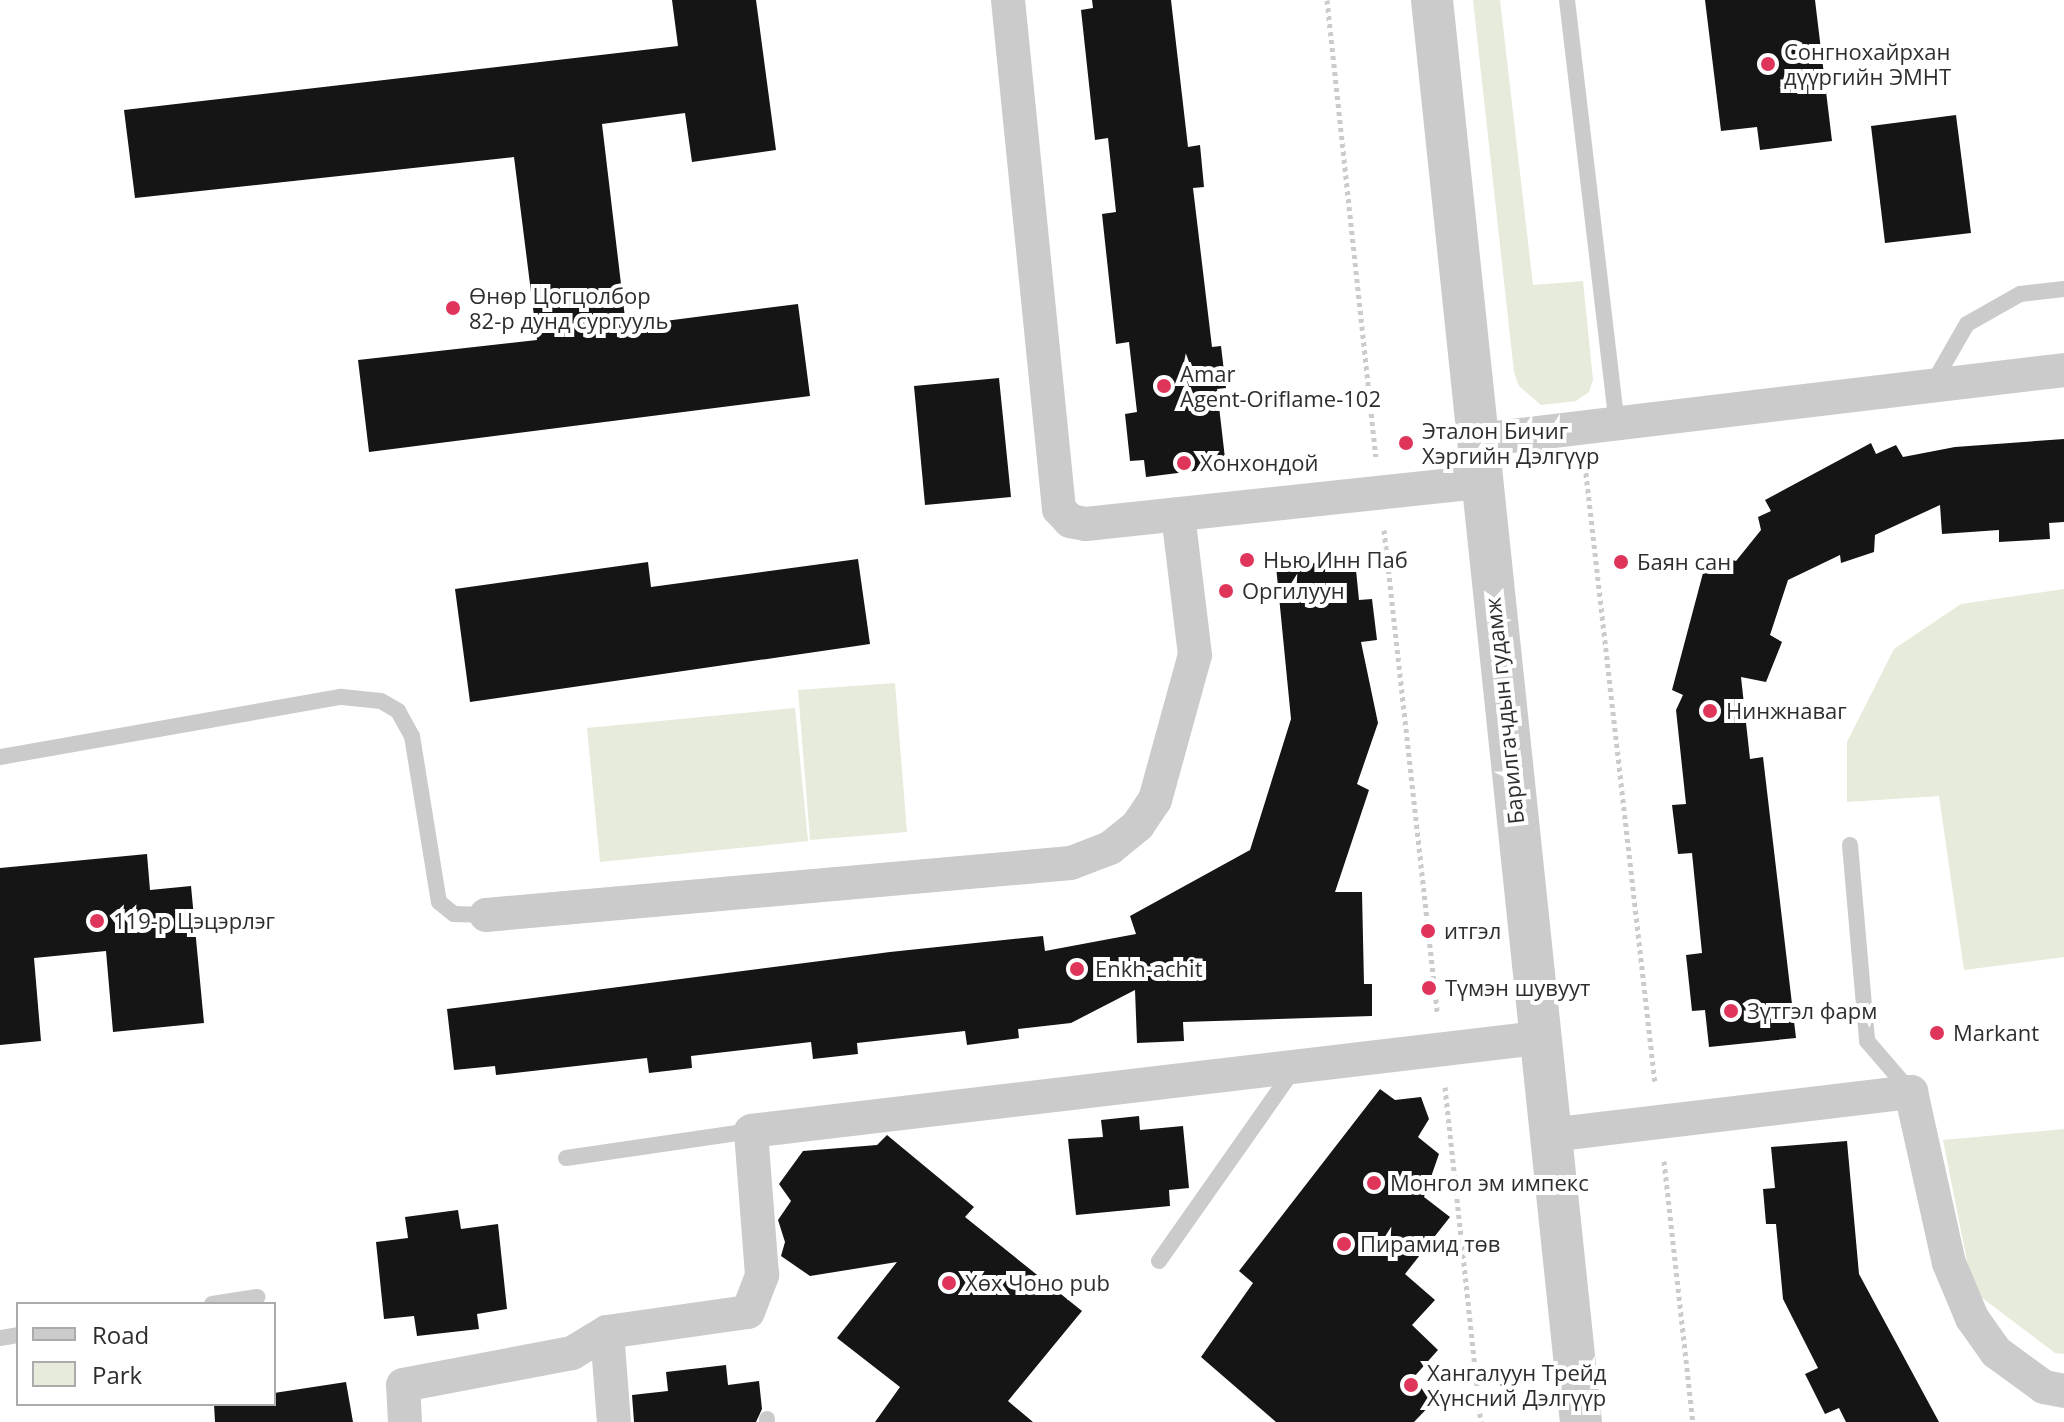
<!DOCTYPE html>
<html>
<head>
<meta charset="utf-8">
<style>
  body { margin:0 }
  #map { position:relative; width:2064px; height:1422px; overflow:hidden; background:#fff; font-family:"Open Sans",sans-serif }
  div>[style] { position:absolute }
  [style*='--x'] { left:calc(var(--x)*1px); top:calc(var(--y)*1px); width:calc(var(--w)*1px); rotate:calc(var(--a)*1deg) }
  .green>* { inset:0; background:#e6ebdb }
  .building>* { inset:0; background:#151515 }
  .path>* { height:5px; margin-top:-2.5px; transform-origin:0; background:repeating-linear-gradient(90deg,#cbcbcb 0 4px,transparent 0 8px) }
  .service>* { height:16px; margin:-8px; padding:0 8px; transform-origin:8px; border-radius:8px; background:#cbcbcb }
  .minor>* { height:34px; margin:-17px; padding:0 17px; transform-origin:17px; border-radius:17px; background:#cbcbcb }
  .tertiary>* { height:42px; margin:-21px; padding:0 21px; transform-origin:21px; border-radius:21px; background:#cbcbcb }
  .dots>* { width:22px; height:22px; translate:-50% -50%; box-sizing:border-box; border:4px solid #fff; border-radius:50% }
  span { translate:-50% -50%; white-space:nowrap; text-align:center; line-height:1.15; -webkit-text-stroke:8px #fff; paint-order:stroke }
  .poi-label { font-size:22px; color:#2e2e2e }
  .left { translate:0 -50%; text-align:left }
  .street-label { font-size:22px; color:#2e2e2e }
  .legend { position:absolute; left:16px; top:1302px; width:260px; height:104px; box-sizing:border-box; background:#fff; border:2px solid #ababab; margin:0; padding:10px 14px; list-style:none; font-size:24px; color:#2e2e2e }
  .legend li { display:flex; align-items:center; gap:16px; height:40px }
  .legend b { width:40px; border:2px solid #ababab }
</style>
</head>
<body>
<div id="map">
  <div class="green">
    <i style="clip-path:polygon(1473px 0,1500px 0,1533px 285px,1583px 281px,1593px 380px,1589px 392px,1576px 401px,1541px 405px,1519px 386px,1514px 372px)"></i>
    <i style="clip-path:polygon(2064px 589px,2064px 957px,1964px 970px,1939px 796px,1847px 802px,1847px 742px,1894px 649px,1961px 604px)"></i>
    <i style="clip-path:polygon(895px 683px,907px 832px,810px 840px,798px 690px)"></i>
    <i style="clip-path:polygon(795px 708px,808px 841px,600px 862px,587px 728px)"></i>
    <i style="clip-path:polygon(2064px 1129px,2064px 1354px,2055px 1353px,1973px 1291px,1943px 1140px)"></i>
  </div>
  <div class="building">
    <i style="clip-path:polygon(672px 0,756px 0,776px 150px,692px 162px,685px 113px,602px 124px,626px 326px,798px 304px,810px 396px,369px 452px,358px 360px,537px 340px,514px 157px,135px 198px,124px 110px,678px 46px)"></i>
    <i style="clip-path:polygon(1092px 0,1171px 0,1188px 147px,1200px 145px,1204px 187px,1193px 188px,1212px 347px,1221px 346px,1226px 388px,1217px 389px,1226px 467px,1146px 477px,1144px 460px,1130px 461px,1125px 414px,1137px 412px,1129px 342px,1116px 344px,1102px 214px,1116px 212px,1108px 138px,1095px 140px,1081px 10px,1093px 8px)"></i>
    <i style="clip-path:polygon(1705px 0,1815px 0,1832px 141px,1760px 150px,1757px 127px,1721px 131px)"></i>
    <i style="clip-path:polygon(1956px 115px,1971px 233px,1885px 243px,1871px 126px)"></i>
    <i style="clip-path:polygon(999px 378px,1011px 497px,925px 505px,914px 386px)"></i>
    <i style="clip-path:polygon(2064px 439px,2064px 522px,2049px 523px,2050px 539px,1999px 542px,1999px 530px,1942px 534px,1940px 505px,1875px 535px,1874px 552px,1841px 563px,1840px 555px,1788px 580px,1770px 635px,1782px 642px,1766px 682px,1741px 677px,1750px 759px,1763px 757px,1796px 1038px,1709px 1047px,1705px 1010px,1692px 1011px,1686px 955px,1702px 953px,1692px 853px,1678px 854px,1672px 805px,1686px 804px,1676px 710px,1683px 695px,1672px 690px,1703px 573px,1718px 573px,1722px 557px,1736px 561px,1761px 530px,1758px 517px,1771px 511px,1765px 500px,1871px 443px,1876px 454px,1896px 445px,1903px 457px,1955px 447px)"></i>
    <i style="clip-path:polygon(858px 559px,870px 644px,470px 702px,455px 589px,648px 562px,651px 587px)"></i>
    <i style="clip-path:polygon(1355px 560px,1359px 600px,1372px 599px,1377px 640px,1361px 642px,1378px 723px,1357px 784px,1369px 790px,1335px 892px,1362px 892px,1364px 984px,1372px 984px,1372px 1016px,1183px 1022px,1184px 1041px,1137px 1043px,1135px 990px,1071px 1023px,1018px 1029px,1019px 1038px,967px 1045px,965px 1031px,857px 1043px,858px 1054px,813px 1059px,811px 1042px,691px 1056px,692px 1068px,649px 1073px,647px 1058px,496px 1075px,495px 1066px,454px 1070px,447px 1009px,890px 952px,1043px 936px,1045px 951px,1136px 934px,1130px 916px,1250px 850px,1291px 719px,1276px 566px)"></i>
    <i style="clip-path:polygon(147px 854px,150px 890px,191px 886px,204px 1023px,113px 1032px,106px 951px,34px 958px,41px 1041px,0 1045px,0 868px)"></i>
    <i style="clip-path:polygon(1380px 1089px,1395px 1100px,1421px 1097px,1429px 1119px,1418px 1137px,1439px 1154px,1424px 1197px,1450px 1217px,1405px 1274px,1435px 1300px,1412px 1325px,1438px 1350px,1413px 1378px,1436px 1399px,1414px 1422px,1276px 1422px,1201px 1357px,1253px 1283px,1239px 1271px)"></i>
    <i style="clip-path:polygon(1139px 1116px,1140px 1130px,1183px 1126px,1189px 1188px,1169px 1190px,1170px 1206px,1076px 1215px,1068px 1139px,1103px 1137px,1101px 1120px)"></i>
    <i style="clip-path:polygon(887px 1135px,974px 1207px,965px 1217px,1082px 1311px,1008px 1401px,1033px 1422px,875px 1422px,900px 1387px,837px 1338px,897px 1262px,810px 1276px,781px 1256px,785px 1242px,778px 1220px,791px 1201px,779px 1184px,803px 1151px,877px 1145px)"></i>
    <i style="clip-path:polygon(1847px 1141px,1859px 1274px,1939px 1422px,1846px 1422px,1839px 1408px,1825px 1414px,1805px 1374px,1818px 1368px,1783px 1299px,1776px 1224px,1766px 1224px,1763px 1189px,1775px 1188px,1771px 1147px)"></i>
    <i style="clip-path:polygon(458px 1210px,461px 1229px,498px 1224px,507px 1309px,477px 1314px,479px 1329px,417px 1336px,414px 1316px,384px 1319px,376px 1242px,408px 1238px,405px 1217px)"></i>
    <i style="clip-path:polygon(726px 1365px,728px 1385px,759px 1381px,762px 1409px,756px 1422px,634px 1422px,632px 1395px,668px 1391px,666px 1372px)"></i>
    <i style="clip-path:polygon(346px 1382px,353px 1422px,215px 1422px,214px 1404px,274px 1404px,274px 1393px)"></i>
  </div>
  <div class="path">
    <i style="--x:1327;--y:0;--w:459;--a:83.9"></i>
    <i style="--x:1585;--y:465;--w:622;--a:83.54"></i>
    <i style="--x:1384;--y:530;--w:486;--a:83.7"></i>
    <i style="--x:1445;--y:1087;--w:337;--a:83.9"></i>
    <i style="--x:1664;--y:1161;--w:263;--a:83.7"></i>
  </div>
  <div class="service">
    <i style="--x:1567;--y:0;--w:428;--a:83.3"></i>
    <i style="--x:1932;--y:385;--w:70;--a:-60.2"></i>
    <i style="--x:1967;--y:324;--w:61;--a:-29.5"></i>
    <i style="--x:2020;--y:294;--w:44;--a:-6.5"></i>
    <i style="--x:0;--y:757;--w:347;--a:-10"></i>
    <i style="--x:342;--y:697;--w:39;--a:6"></i>
    <i style="--x:381;--y:701;--w:20;--a:30"></i>
    <i style="--x:398;--y:711;--w:29;--a:61"></i>
    <i style="--x:412;--y:736;--w:168;--a:80.8"></i>
    <i style="--x:439;--y:902;--w:19;--a:39"></i>
    <i style="--x:454;--y:914;--w:32;--a:2"></i>
    <i style="--x:1850;--y:845;--w:197;--a:85"></i>
    <i style="--x:1867;--y:1041;--w:66;--a:49.3"></i>
    <i style="--x:566;--y:1158;--w:187;--a:-8.3"></i>
    <i style="--x:1159;--y:1261;--w:235;--a:-54.9"></i>
    <i style="--x:212;--y:1304;--w:46;--a:-8.8"></i>
    <i style="--x:0;--y:1338;--w:18;--a:-9"></i>
    <i style="--x:767;--y:1419;--w:3;--a:90"></i>
  </div>
  <div class="minor">
    <i style="--x:1008;--y:0;--w:512;--a:84.28"></i>
    <i style="--x:1059;--y:509;--w:16;--a:47"></i>
    <i style="--x:1070;--y:521;--w:16;--a:11"></i>
    <i style="--x:1086;--y:524;--w:397;--a:-6.1"></i>
    <i style="--x:1478;--y:440;--w:590;--a:-6.81"></i>
    <i style="--x:486;--y:915;--w:587;--a:-5.08"></i>
    <i style="--x:1071;--y:863;--w:42;--a:-21"></i>
    <i style="--x:1110;--y:848;--w:36;--a:-39"></i>
    <i style="--x:1138;--y:825;--w:30;--a:-56"></i>
    <i style="--x:1155;--y:800;--w:150;--a:-74.6"></i>
    <i style="--x:1195;--y:655;--w:142;--a:-96.9"></i>
    <i style="--x:1550;--y:1135;--w:364;--a:-6.8"></i>
    <i style="--x:1911;--y:1092;--w:175;--a:77.5"></i>
    <i style="--x:1949;--y:1263;--w:60;--a:67.3"></i>
    <i style="--x:1972;--y:1318;--w:42;--a:54.8"></i>
    <i style="--x:1996;--y:1352;--w:59;--a:36.1"></i>
    <i style="--x:2044;--y:1387;--w:20;--a:11"></i>
    <i style="--x:607;--y:1332;--w:90;--a:85.6"></i>
    <i style="--x:405;--y:1422;--w:37;--a:-93"></i>
    <i style="--x:403;--y:1385;--w:172;--a:-10.7"></i>
    <i style="--x:572;--y:1353;--w:41;--a:-31"></i>
    <i style="--x:607;--y:1332;--w:142;--a:-8.1"></i>
    <i style="--x:748;--y:1312;--w:40;--a:-69"></i>
    <i style="--x:762;--y:1275;--w:144;--a:-94.4"></i>
    <i style="--x:751;--y:1131;--w:791;--a:-6.75"></i>
  </div>
  <div class="tertiary">
    <i style="--x:1432;--y:0;--w:1430;--a:84.02"></i>
  </div>
  <div class="dots">
    <i style="left:1768px;top:64px;background:#df355b"></i>
    <i style="left:453px;top:308px;background:#df355b"></i>
    <i style="left:1164px;top:386px;background:#df355b"></i>
    <i style="left:1406px;top:443px;background:#df355b"></i>
    <i style="left:1184px;top:463px;background:#df355b"></i>
    <i style="left:1247px;top:560px;background:#df355b"></i>
    <i style="left:1621px;top:562px;background:#df355b"></i>
    <i style="left:1226px;top:591px;background:#df355b"></i>
    <i style="left:1710px;top:711px;background:#df355b"></i>
    <i style="left:97px;top:921px;background:#df355b"></i>
    <i style="left:1428px;top:931px;background:#df355b"></i>
    <i style="left:1077px;top:969px;background:#df355b"></i>
    <i style="left:1429px;top:988px;background:#df355b"></i>
    <i style="left:1731px;top:1011px;background:#df355b"></i>
    <i style="left:1937px;top:1033px;background:#df355b"></i>
    <i style="left:1374px;top:1183px;background:#df355b"></i>
    <i style="left:1344px;top:1244px;background:#df355b"></i>
    <i style="left:949px;top:1283px;background:#df355b"></i>
    <i style="left:1411px;top:1385px;background:#df355b"></i>
  </div>
  <div class="poi-label">
    <span class="left" style="left:1784px;top:64px">Сонгнохайрхан<br>дүүргийн ЭМНТ</span>
    <span class="left" style="left:469px;top:308px">Өнөр Цогцолбор<br>82-р дунд сургууль</span>
    <span class="left" style="left:1180px;top:386px">Amar<br>Agent-Oriflame-102</span>
    <span class="left" style="left:1422px;top:443px">Эталон Бичиг<br>Хэргийн Дэлгүүр</span>
    <span class="left" style="left:1200px;top:463px">Хонхондой</span>
    <span class="left" style="left:1263px;top:560px">Нью Инн Паб</span>
    <span class="left" style="left:1637px;top:562px">Баян сан</span>
    <span class="left" style="left:1242px;top:591px">Оргилуун</span>
    <span class="left" style="left:1726px;top:711px">Нинжнаваг</span>
    <span class="left" style="left:113px;top:921px">119-р Цэцэрлэг</span>
    <span class="left" style="left:1444px;top:931px">итгэл</span>
    <span class="left" style="left:1095px;top:969px">Enkh-achit</span>
    <span class="left" style="left:1445px;top:988px">Түмэн шувуут</span>
    <span class="left" style="left:1747px;top:1011px">Зүтгэл фарм</span>
    <span class="left" style="left:1953px;top:1033px">Markant</span>
    <span class="left" style="left:1390px;top:1183px">Монгол эм импекс</span>
    <span class="left" style="left:1360px;top:1244px">Пирамид төв</span>
    <span class="left" style="left:965px;top:1283px">Хөх Чоно pub</span>
    <span class="left" style="left:1427px;top:1385px">Хангалуун Трейд<br>Хүнсний Дэлгүүр</span>
  </div>
  <div class="street-label">
    <span style="left:1504px;top:711px;rotate:-96deg">Барилгачдын гудамж</span>
  </div>
  <ul class="legend">
  <li><b style="height:10px;background:#cbcbcb"></b>Road</li>
  <li><b style="height:22px;background:#e6ebdb"></b>Park</li>
  </ul>
</div>
</body>
</html>
